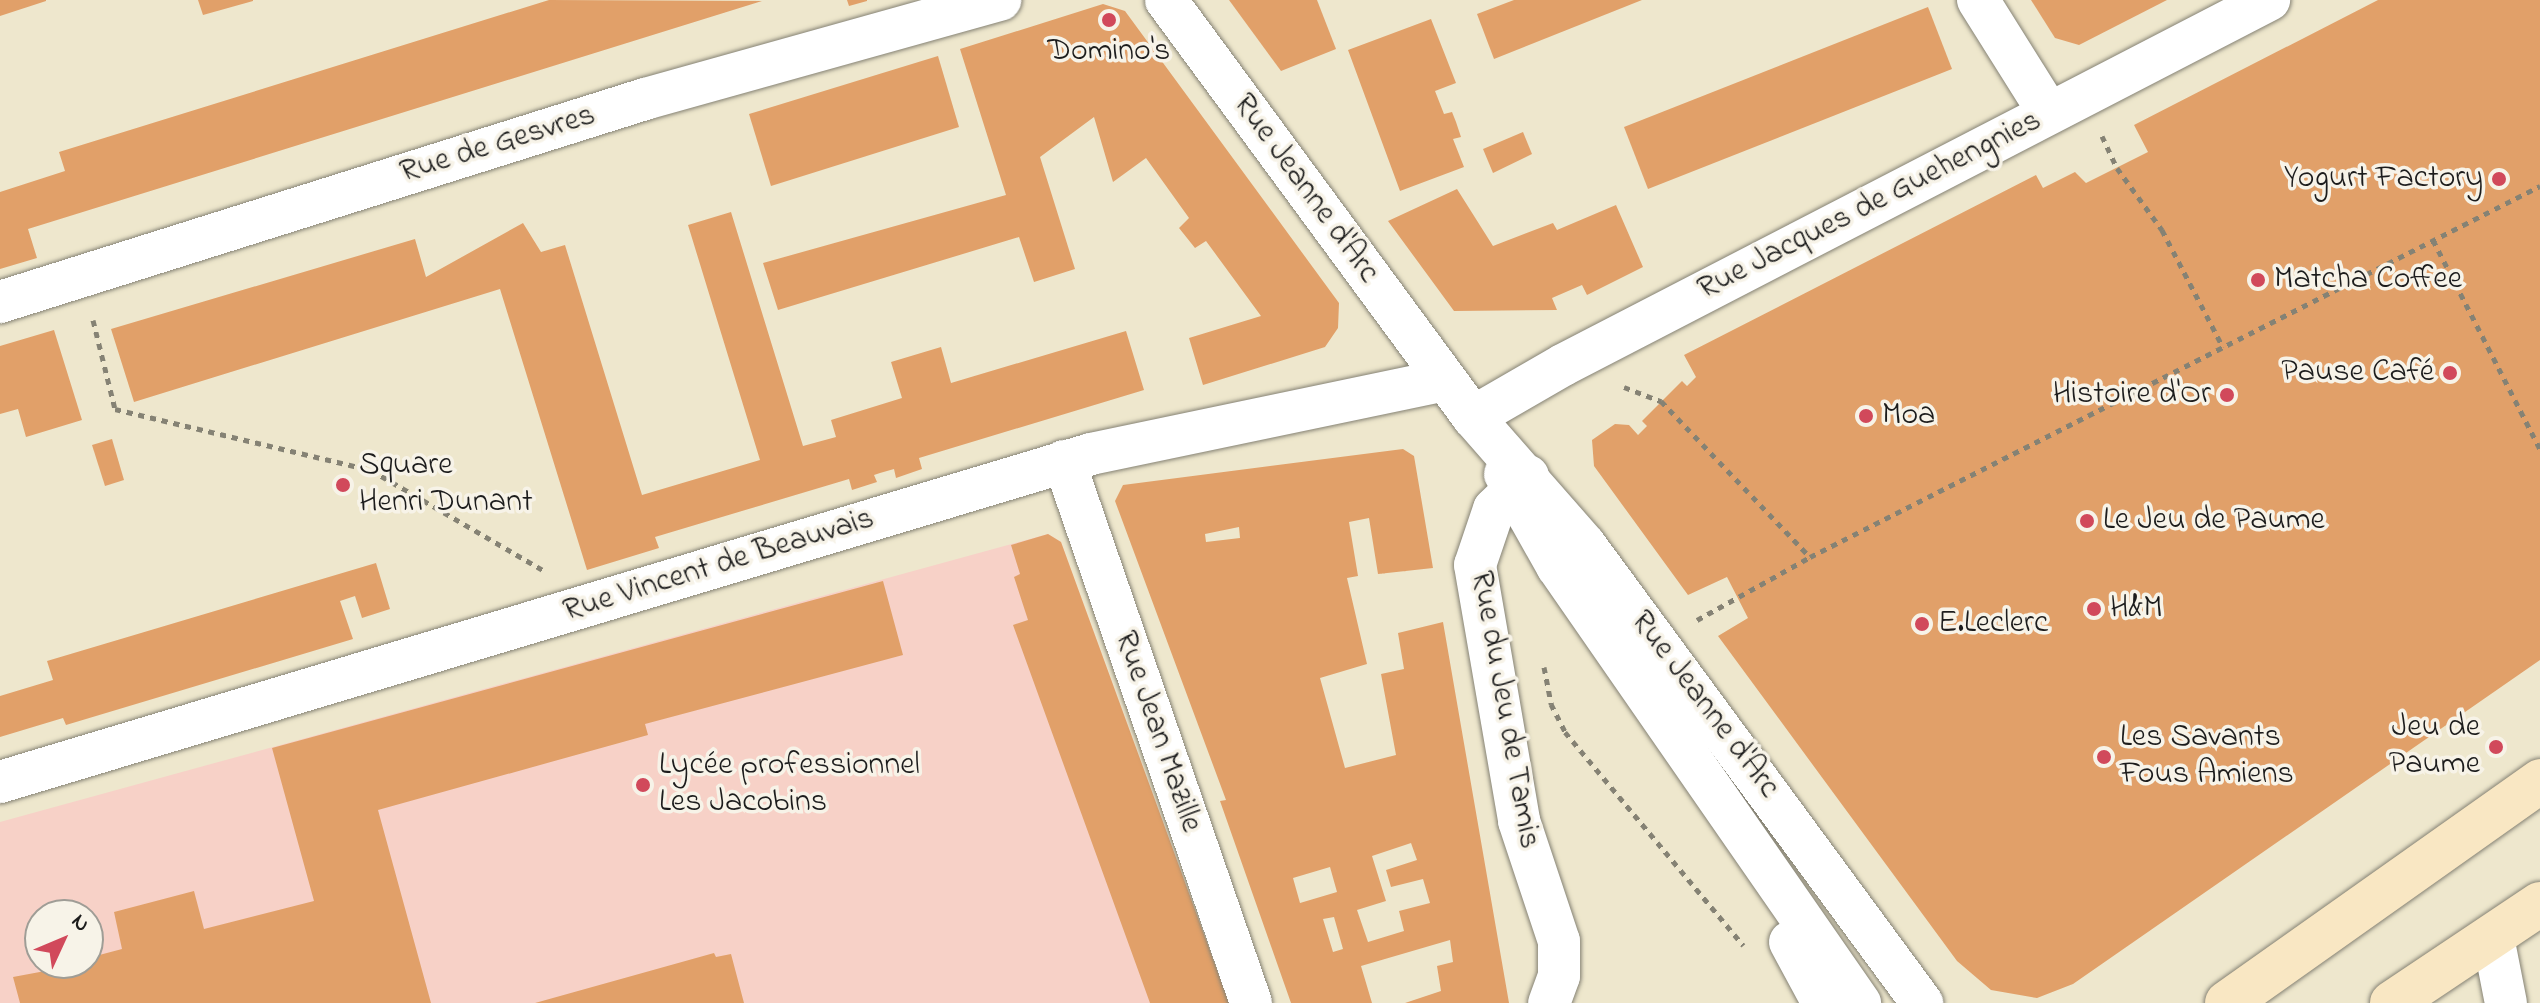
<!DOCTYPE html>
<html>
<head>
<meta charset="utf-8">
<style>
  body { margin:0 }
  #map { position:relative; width:2540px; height:1003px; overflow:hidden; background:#eee7cd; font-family:"Indie Flower",sans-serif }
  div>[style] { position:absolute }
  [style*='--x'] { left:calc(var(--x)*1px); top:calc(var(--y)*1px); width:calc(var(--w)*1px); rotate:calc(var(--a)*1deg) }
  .built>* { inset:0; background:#f7d1c7 }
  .building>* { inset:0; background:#e1a069 }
  .path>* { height:5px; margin-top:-2.5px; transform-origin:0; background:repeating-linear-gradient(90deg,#858274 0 6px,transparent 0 12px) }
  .roads { filter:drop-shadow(0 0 2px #858274) drop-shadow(0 0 2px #858274) }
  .minor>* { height:42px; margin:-21px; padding:0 21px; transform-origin:21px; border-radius:21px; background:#fff }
  .secondary>* { height:44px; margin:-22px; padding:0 22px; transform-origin:22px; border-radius:22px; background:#f9e7c3 }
  .dots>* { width:22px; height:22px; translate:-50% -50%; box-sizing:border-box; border:4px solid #f7f3e8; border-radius:50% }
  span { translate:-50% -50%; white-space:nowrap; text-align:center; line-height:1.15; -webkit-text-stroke:7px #f7f3e8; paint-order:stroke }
  .poi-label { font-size:32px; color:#1c1c1c }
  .right { translate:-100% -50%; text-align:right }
  .left { translate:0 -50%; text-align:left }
  .street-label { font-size:32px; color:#1c1c1c }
  .north { position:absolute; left:24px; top:899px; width:80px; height:80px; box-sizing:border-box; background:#f7f3e8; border:2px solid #9f9d96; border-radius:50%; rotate:46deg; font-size:22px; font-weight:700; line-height:32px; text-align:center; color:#1c1c1c }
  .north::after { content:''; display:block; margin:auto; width:28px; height:36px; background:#d1495b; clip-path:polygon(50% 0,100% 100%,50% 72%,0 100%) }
</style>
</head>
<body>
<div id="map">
  <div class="built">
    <i style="clip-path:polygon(evenodd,1048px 534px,1061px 542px,1229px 1003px,0 1003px,0 822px,1048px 534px,40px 915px,88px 915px,88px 963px,40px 963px,40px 915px)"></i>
  </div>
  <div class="building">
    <i style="clip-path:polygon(0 0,46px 0,46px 1px,0 16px)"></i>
    <i style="clip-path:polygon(198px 0,253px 0,253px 1px,203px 15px)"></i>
    <i style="clip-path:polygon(549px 0,762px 1px,28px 229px,37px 258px,0 269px,0 192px,65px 171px,59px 152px)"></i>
    <i style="clip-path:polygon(847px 0,867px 0,867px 1px,849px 6px)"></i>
    <i style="clip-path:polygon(1229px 0,1317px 0,1336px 49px,1281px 71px)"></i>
    <i style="clip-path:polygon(1514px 0,1642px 0,1494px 59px,1477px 14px)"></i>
    <i style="clip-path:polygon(2031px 0,2167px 0,2079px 45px,2055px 38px)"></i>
    <i style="clip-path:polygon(2378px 0,2540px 0,2540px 660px,2073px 984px,2037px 998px,1991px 990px,1957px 961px,1718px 636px,1748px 618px,1727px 577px,1688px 595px,1594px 466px,1592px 440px,1615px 424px,1629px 425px,1638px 435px,1647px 426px,1642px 421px,1682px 381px,1687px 386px,1696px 377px,1684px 355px,2036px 175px,2043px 188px,2075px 172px,2086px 183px,2148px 152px,2134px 125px)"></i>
    <i style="clip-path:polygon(1103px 4px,1125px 11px,1339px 303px,1338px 328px,1325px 347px,1203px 385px,1189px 338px,1261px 316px,1206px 241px,1195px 248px,1179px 228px,1189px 218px,1146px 158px,1113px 182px,1094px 117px,1040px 157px,1075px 269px,1034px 282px,1019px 237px,778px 310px,763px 263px,1006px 195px,960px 49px)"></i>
    <i style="clip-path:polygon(1928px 7px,1952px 69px,1648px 189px,1624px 127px)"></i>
    <i style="clip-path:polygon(1431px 19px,1456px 83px,1435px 91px,1444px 114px,1452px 112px,1456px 122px,1461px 137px,1453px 139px,1464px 167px,1400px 191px,1348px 50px)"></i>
    <i style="clip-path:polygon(938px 56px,959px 127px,771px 186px,749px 114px)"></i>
    <i style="clip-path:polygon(1523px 132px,1532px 154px,1493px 173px,1483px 149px)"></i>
    <i style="clip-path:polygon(1457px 189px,1493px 246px,1553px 223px,1557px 230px,1616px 205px,1643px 267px,1587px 295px,1582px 285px,1552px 298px,1557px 310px,1454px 311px,1388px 221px)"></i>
    <i style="clip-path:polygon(731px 212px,803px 446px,836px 437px,831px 420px,902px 398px,891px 362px,941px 347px,951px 383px,1126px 331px,1144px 390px,919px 458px,922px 469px,896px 478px,894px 469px,880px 473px,874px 475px,877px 482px,852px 490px,849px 479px,655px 537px,659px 548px,587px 570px,500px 289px,134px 402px,111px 329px,415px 239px,426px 277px,523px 223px,541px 252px,565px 245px,642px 495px,760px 460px,688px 225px)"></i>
    <i style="clip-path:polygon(54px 330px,82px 420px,26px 437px,18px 409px,0 414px,0 346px)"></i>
    <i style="clip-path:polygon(112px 439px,124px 480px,105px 486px,92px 445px)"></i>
    <i style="clip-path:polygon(evenodd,1403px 449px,1414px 456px,1433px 568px,1378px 574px,1369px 518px,1349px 522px,1358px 576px,1347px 578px,1367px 664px,1320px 678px,1345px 768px,1396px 755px,1381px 674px,1404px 669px,1398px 633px,1443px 622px,1509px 1003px,1405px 1003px,1441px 991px,1437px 966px,1453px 962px,1450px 940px,1361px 966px,1372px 1003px,1291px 1003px,1220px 801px,1226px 800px,1115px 501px,1123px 485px,1403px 449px,1239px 527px,1240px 538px,1206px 542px,1205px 534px,1239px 527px,1403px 449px,1411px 843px,1417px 860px,1386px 870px,1391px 887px,1423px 879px,1430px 903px,1399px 911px,1404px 931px,1368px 942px,1357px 910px,1386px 901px,1372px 856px,1411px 843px,1403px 449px,1330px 867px,1337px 892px,1300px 903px,1293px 878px,1330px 867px,1403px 449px,1334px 917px,1343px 949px,1333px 952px,1323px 919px,1334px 917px)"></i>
    <i style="clip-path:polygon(1048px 534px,1061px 542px,1229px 1003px,1150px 1003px,1013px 625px,1028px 620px,1014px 577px,1020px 574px,1011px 545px)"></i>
    <i style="clip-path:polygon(376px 563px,390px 609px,362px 618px,355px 596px,340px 601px,353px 639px,66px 725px,63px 718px,0 737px,0 696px,53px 680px,47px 661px)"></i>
    <i style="clip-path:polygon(883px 581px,903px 655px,645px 724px,648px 735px,378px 810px,431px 1003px,20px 1003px,13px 977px,88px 963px,88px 958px,122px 949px,114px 912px,194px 891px,204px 929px,314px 901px,272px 748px)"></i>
    <i style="clip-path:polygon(714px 953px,716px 957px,731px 954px,744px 1003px,535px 1003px)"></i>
  </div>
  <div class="path">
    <i style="--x:2102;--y:136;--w:35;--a:65"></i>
    <i style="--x:2117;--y:168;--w:77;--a:54"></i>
    <i style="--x:2162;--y:230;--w:132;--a:62.5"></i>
    <i style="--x:2433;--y:240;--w:235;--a:62.9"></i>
    <i style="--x:93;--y:320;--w:92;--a:76.1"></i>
    <i style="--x:115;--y:409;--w:263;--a:13.4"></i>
    <i style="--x:371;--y:470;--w:203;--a:30.2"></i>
    <i style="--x:1624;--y:387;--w:40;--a:21"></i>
    <i style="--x:1661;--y:401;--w:216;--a:46.3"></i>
    <i style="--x:1697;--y:620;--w:129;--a:-29.1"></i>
    <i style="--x:1810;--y:557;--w:819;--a:-26.94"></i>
    <i style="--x:1544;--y:667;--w:38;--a:79"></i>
    <i style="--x:1551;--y:704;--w:31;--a:63"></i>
    <i style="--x:1565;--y:732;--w:278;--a:50.1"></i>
  </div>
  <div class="roads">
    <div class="minor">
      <i style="--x:1166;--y:0;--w:518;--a:53.64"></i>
      <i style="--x:1473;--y:417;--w:170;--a:48.8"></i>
      <i style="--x:1585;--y:545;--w:569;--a:53.65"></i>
      <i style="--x:1978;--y:0;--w:133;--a:57.9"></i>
      <i style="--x:0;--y:302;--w:676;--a:-17.47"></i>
      <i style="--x:645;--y:99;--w:369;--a:-15.6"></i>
      <i style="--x:1473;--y:417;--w:104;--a:-30"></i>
      <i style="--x:1563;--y:365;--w:795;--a:-27.34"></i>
      <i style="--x:1064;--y:461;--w:573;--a:70.96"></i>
      <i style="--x:1505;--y:474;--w:106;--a:60.5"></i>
      <i style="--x:1557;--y:566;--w:532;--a:55.26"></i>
      <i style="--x:1528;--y:476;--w:47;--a:135.9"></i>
      <i style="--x:1494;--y:509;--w:59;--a:108.7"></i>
      <i style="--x:1475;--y:565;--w:260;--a:80.2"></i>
      <i style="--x:1519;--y:821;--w:126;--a:71.6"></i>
      <i style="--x:1559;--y:941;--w:35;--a:90"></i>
      <i style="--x:1559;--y:976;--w:29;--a:110"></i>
      <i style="--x:0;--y:782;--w:1139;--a:-16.73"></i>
      <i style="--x:1091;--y:454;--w:361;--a:-11.8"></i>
      <i style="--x:2493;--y:937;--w:67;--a:78.9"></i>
      <i style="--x:1790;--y:942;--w:69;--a:61.6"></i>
    </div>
    <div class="secondary">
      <i style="--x:2227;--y:1003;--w:384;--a:-35.3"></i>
      <i style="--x:2392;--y:1003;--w:178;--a:-33.8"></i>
    </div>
  </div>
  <div class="dots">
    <i style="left:1109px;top:20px;background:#d1495b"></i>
    <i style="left:2499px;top:179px;background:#d1495b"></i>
    <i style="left:2258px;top:280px;background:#d1495b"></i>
    <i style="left:2450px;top:373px;background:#d1495b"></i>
    <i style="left:2227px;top:395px;background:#d1495b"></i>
    <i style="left:1866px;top:416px;background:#d1495b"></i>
    <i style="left:343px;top:485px;background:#d1495b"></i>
    <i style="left:2087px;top:521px;background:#d1495b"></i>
    <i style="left:2094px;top:609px;background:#d1495b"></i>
    <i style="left:1922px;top:624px;background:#d1495b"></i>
    <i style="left:2496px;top:747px;background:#d1495b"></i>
    <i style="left:2104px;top:757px;background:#d1495b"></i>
    <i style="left:643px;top:785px;background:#d1495b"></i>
  </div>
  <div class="poi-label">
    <span style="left:1109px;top:52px">Domino's</span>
    <span class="right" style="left:2483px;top:179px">Yogurt Factory</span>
    <span class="left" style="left:2274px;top:280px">Matcha Coffee</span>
    <span class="right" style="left:2434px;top:373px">Pause Café</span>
    <span class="right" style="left:2211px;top:395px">Histoire d'Or</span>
    <span class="left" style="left:1882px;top:416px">Moa</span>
    <span class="left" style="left:359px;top:485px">Square<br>Henri Dunant</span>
    <span class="left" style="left:2103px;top:521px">Le Jeu de Paume</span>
    <span class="left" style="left:2110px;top:609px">H&amp;M</span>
    <span class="left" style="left:1938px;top:624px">E.Leclerc</span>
    <span class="right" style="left:2480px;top:747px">Jeu de<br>Paume</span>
    <span class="left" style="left:2120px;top:757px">Les Savants<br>Fous Amiens</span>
    <span class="left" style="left:659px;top:785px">Lycée professionnel<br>Les Jacobins</span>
  </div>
  <div class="street-label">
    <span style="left:498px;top:145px;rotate:-17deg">Rue de Gesvres</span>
    <span style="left:1305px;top:189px;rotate:54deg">Rue Jeanne d'Arc</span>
    <span style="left:1870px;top:206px;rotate:-27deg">Rue Jacques de Guehengnies</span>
    <span style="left:719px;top:566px;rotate:-17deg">Rue Vincent de Beauvais</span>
    <span style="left:1704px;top:705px;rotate:53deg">Rue Jeanne d'Arc</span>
    <span style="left:1504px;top:710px;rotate:80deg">Rue du Jeu de Tamis</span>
    <span style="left:1157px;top:732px;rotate:71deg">Rue Jean Mazille</span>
  </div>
  <div class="north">N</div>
</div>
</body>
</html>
